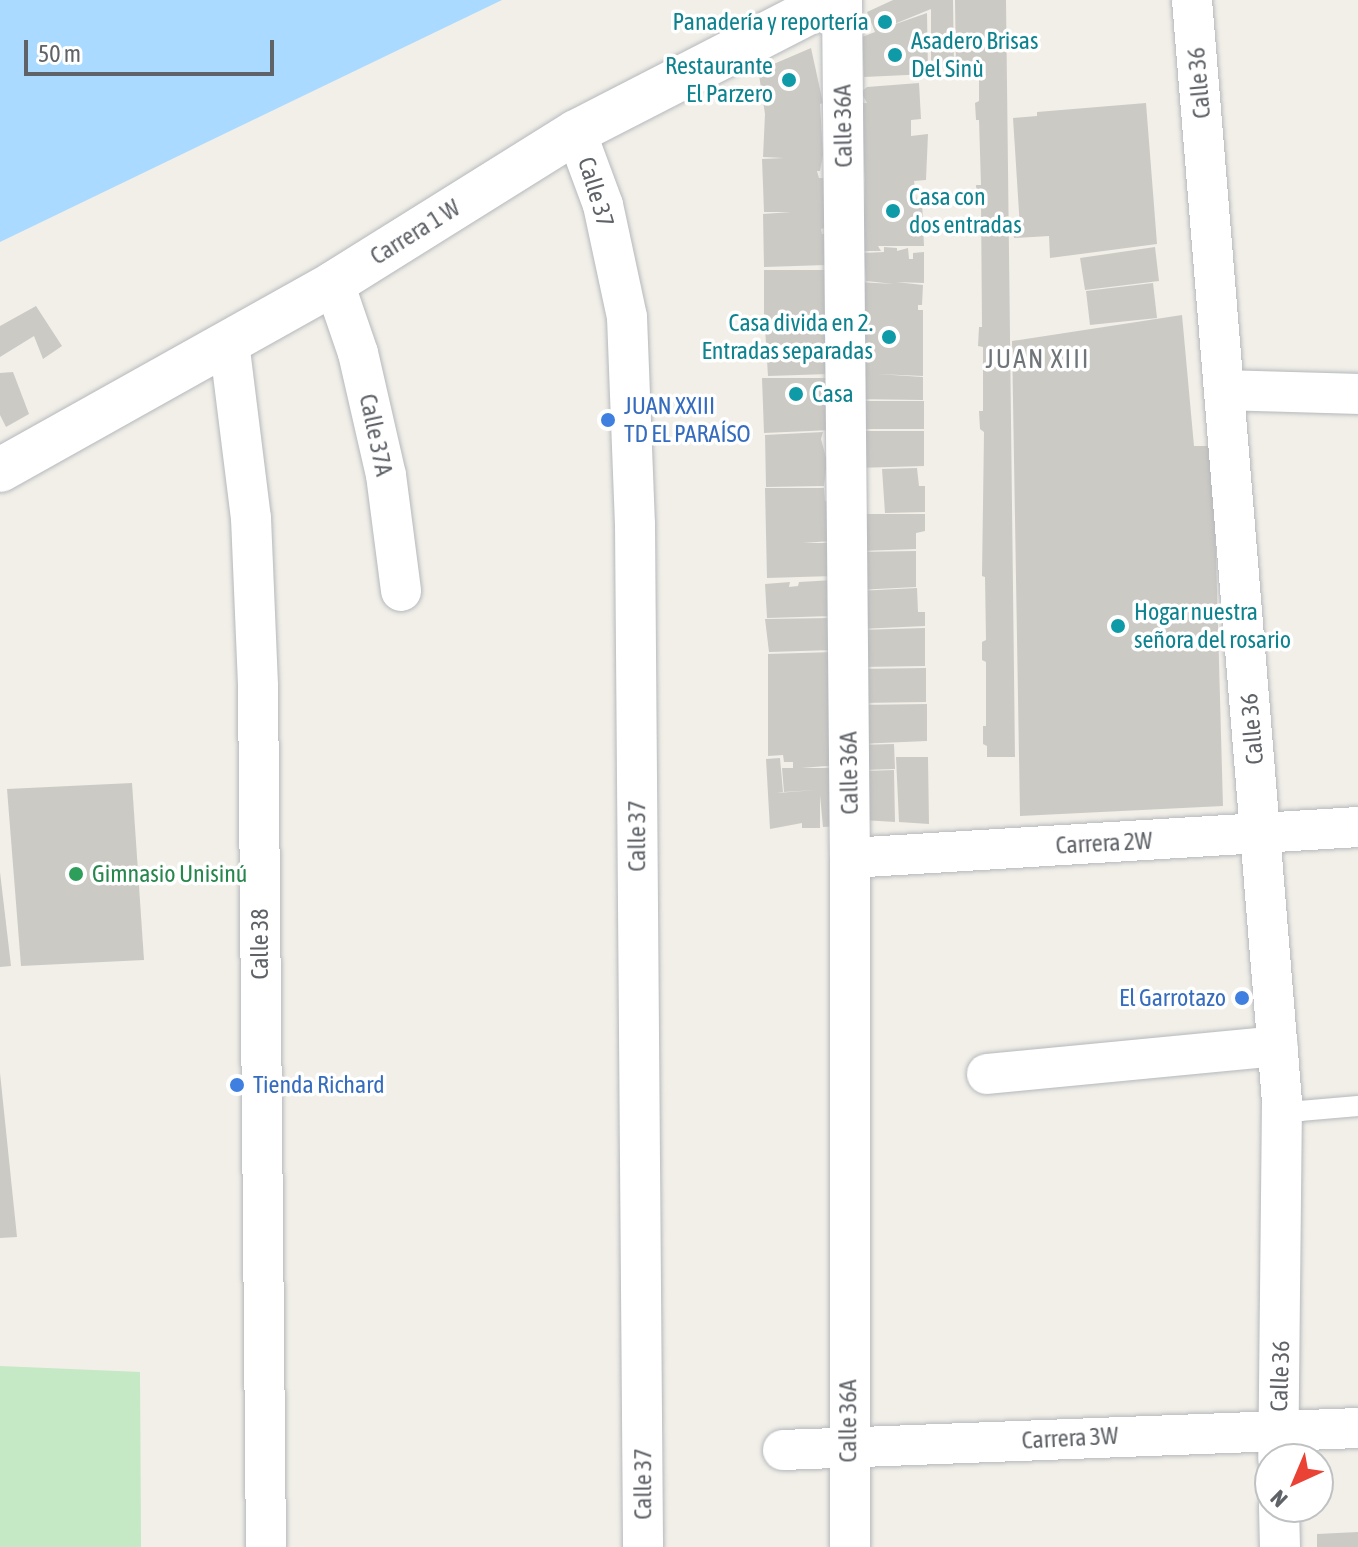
<!DOCTYPE html>
<html>
<head>
<meta charset="utf-8">
<style>
  body { margin:0 }
  #map { position:relative; width:1358px; height:1547px; overflow:hidden; background:#f1efe8; font-family:"Asap Condensed",sans-serif }
  div>[style] { position:absolute }
  [style*='--x'] { left:calc(var(--x)*1px); top:calc(var(--y)*1px); width:calc(var(--w)*1px); rotate:calc(var(--a)*1deg) }
  .green>* { inset:0; background:#c5e8c5 }
  .water>* { inset:0; background:#aadaff }
  .building>* { inset:0; background:#cccac5 }
  .roads { filter:drop-shadow(0 0 2px #b5b8bc) drop-shadow(0 0 2px #b5b8bc) }
  .service>* { height:20px; margin:-10px; padding:0 10px; transform-origin:10px; border-radius:10px; background:#fff }
  .minor>* { height:40px; margin:-20px; padding:0 20px; transform-origin:20px; border-radius:20px; background:#fff }
  .tertiary>* { height:44px; margin:-22px; padding:0 22px; transform-origin:22px; border-radius:22px; background:#fff }
  .dots>* { width:22px; height:22px; translate:-50% -50%; box-sizing:border-box; border:4px solid #fff; border-radius:50% }
  span { translate:-50% -50%; white-space:nowrap; text-align:center; line-height:1.15; -webkit-text-stroke:7px #fff; paint-order:stroke }
  .culture-label { font-size:24px; color:#0d838f }
  .right { translate:-100% -50%; text-align:right }
  .left { translate:0 -50%; text-align:left }
  .street-label { font-size:24px; color:#5f6368 }
  .shop-label { font-size:24px; color:#366cbe }
  .leisure-label { font-size:24px; color:#27864d }
  .neighbourhood-label { font-size:26px; color:#70757a; letter-spacing:2px }
  .north { position:absolute; left:1254px; top:1443px; width:80px; height:80px; box-sizing:border-box; background:#fff; border:2px solid #bfc1c3; border-radius:50%; rotate:224deg; font-size:22px; font-weight:700; line-height:32px; text-align:center; color:#5f6368 }
  .north::after { content:''; display:block; margin:auto; width:28px; height:36px; background:#ea4335; clip-path:polygon(50% 0,100% 100%,50% 72%,0 100%) }
  .scale { position:absolute; left:24px; top:40px; width:250px; height:36px; box-sizing:border-box; border:4px solid #5f6368; border-top:0; padding-left:10px; font-size:24px; line-height:28px; white-space:nowrap; color:#5f6368; -webkit-text-stroke:6px #fff; paint-order:stroke }
</style>
</head>
<body>
<div id="map">
  <div class="green">
    <i style="clip-path:polygon(0 1366px,140px 1372px,141px 1547px,0 1547px)"></i>
  </div>
  <div class="water">
    <i style="clip-path:polygon(0 0,502px 0,0 242px)"></i>
  </div>
  <div class="building">
    <i style="clip-path:polygon(893px 0,953px 0,954px 69px,931px 68px,931px 9px,887px 27px,927px 13px,928px 74px,864px 77px,862px 37px,875px 32px,867px 12px)"></i>
    <i style="clip-path:polygon(955px 0,1006px 0,1015px 757px,987px 757px,987px 746px,983px 744px,983px 726px,986px 726px,986px 662px,982px 660px,982px 642px,986px 640px,985px 577px,982px 576px,984px 432px,980px 429px,979px 411px,983px 411px,983px 347px,978px 346px,979px 327px,982px 327px,981px 203px,977px 202px,976px 185px,981px 185px,979px 120px,976px 120px,975px 103px,979px 101px,979px 70px,956px 69px)"></i>
    <i style="clip-path:polygon(811px 48px,823px 103px,820px 104px,823px 155px,820px 171px,817px 171px,819px 178px,824px 178px,827px 227px,821px 229px,822px 234px,826px 234px,826px 265px,764px 267px,763px 214px,791px 212px,764px 212px,762px 159px,784px 158px,763px 157px,765px 114px,759px 75px,763px 74px,762px 69px)"></i>
    <i style="clip-path:polygon(919px 83px,921px 119px,911px 120px,911px 136px,928px 134px,926px 180px,914px 181px,917px 202px,922px 201px,924px 246px,878px 246px,881px 251px,863px 251px,865px 180px,861px 103px,867px 103px,861px 92px,867px 87px)"></i>
    <i style="clip-path:polygon(1146px 103px,1157px 244px,1050px 258px,1049px 236px,1014px 238px,1015px 228px,1020px 228px,1013px 118px,1037px 116px,1037px 112px)"></i>
    <i style="clip-path:polygon(884px 247px,897px 248px,897px 251px,908px 248px,909px 259px,913px 259px,913px 253px,924px 252px,924px 283px,896px 282px,923px 285px,922px 305px,918px 305px,918px 310px,923px 310px,923px 376px,877px 374px,923px 377px,923px 400px,854px 399px,857px 282px,894px 284px,866px 281px,864px 253px,884px 252px)"></i>
    <i style="clip-path:polygon(1155px 247px,1159px 281px,1085px 290px,1080px 258px)"></i>
    <i style="clip-path:polygon(764px 270px,825px 270px,827px 320px,764px 323px)"></i>
    <i style="clip-path:polygon(1153px 283px,1157px 318px,1090px 325px,1086px 291px)"></i>
    <i style="clip-path:polygon(36px 306px,62px 346px,43px 359px,34px 336px,0 357px,0 326px)"></i>
    <i style="clip-path:polygon(1182px 315px,1194px 446px,1213px 446px,1223px 806px,1020px 816px,1012px 341px)"></i>
    <i style="clip-path:polygon(828px 324px,829px 374px,768px 376px,765px 327px)"></i>
    <i style="clip-path:polygon(13px 372px,29px 414px,6px 427px,0 415px,0 373px)"></i>
    <i style="clip-path:polygon(762px 378px,828px 378px,832px 430px,764px 433px)"></i>
    <i style="clip-path:polygon(856px 401px,924px 401px,924px 429px,856px 429px)"></i>
    <i style="clip-path:polygon(855px 431px,924px 431px,924px 466px,856px 468px)"></i>
    <i style="clip-path:polygon(823px 432px,821px 439px,827px 461px,824px 486px,766px 487px,765px 435px)"></i>
    <i style="clip-path:polygon(917px 468px,919px 486px,925px 486px,925px 512px,885px 513px,882px 469px)"></i>
    <i style="clip-path:polygon(765px 488px,824px 488px,825px 501px,831px 502px,831px 541px,803px 543px,832px 543px,833px 576px,767px 578px)"></i>
    <i style="clip-path:polygon(858px 514px,925px 514px,925px 531px,916px 533px,916px 549px,860px 551px)"></i>
    <i style="clip-path:polygon(916px 551px,916px 587px,857px 590px,856px 552px)"></i>
    <i style="clip-path:polygon(834px 580px,832px 616px,767px 618px,765px 584px,790px 582px,789px 587px,798px 586px,799px 582px)"></i>
    <i style="clip-path:polygon(917px 588px,918px 612px,925px 612px,925px 626px,859px 629px,858px 591px)"></i>
    <i style="clip-path:polygon(832px 618px,833px 650px,769px 652px,765px 619px)"></i>
    <i style="clip-path:polygon(925px 628px,925px 666px,860px 667px,860px 630px)"></i>
    <i style="clip-path:polygon(834px 652px,839px 765px,801px 768px,838px 768px,841px 826px,823px 827px,820px 795px,820px 828px,802px 828px,802px 823px,770px 829px,766px 759px,780px 758px,783px 792px,777px 793px,816px 790px,784px 792px,782px 768px,793px 768px,793px 762px,784px 762px,783px 755px,768px 756px,768px 654px)"></i>
    <i style="clip-path:polygon(926px 668px,926px 702px,859px 703px,858px 669px)"></i>
    <i style="clip-path:polygon(927px 704px,927px 741px,857px 744px,859px 705px)"></i>
    <i style="clip-path:polygon(894px 744px,895px 769px,860px 770px,858px 745px)"></i>
    <i style="clip-path:polygon(896px 757px,928px 757px,929px 824px,899px 822px)"></i>
    <i style="clip-path:polygon(894px 770px,895px 822px,863px 820px,864px 771px)"></i>
    <i style="clip-path:polygon(132px 783px,144px 960px,21px 966px,7px 789px)"></i>
    <i style="clip-path:polygon(0 872px,11px 966px,0 967px)"></i>
    <i style="clip-path:polygon(0 1073px,17px 1237px,0 1238px)"></i>
    <i style="clip-path:polygon(1358px 1532px,1358px 1547px,1317px 1547px,1317px 1534px)"></i>
  </div>
  <div class="roads">
    <div class="service">
      <i style="--x:1282;--y:1101;--w:21;--a:29"></i>
      <i style="--x:1300;--y:1111;--w:58;--a:-4.9"></i>
    </div>
    <div class="minor">
      <i style="--x:842;--y:0;--w:858;--a:89.47"></i>
      <i style="--x:850;--y:858;--w:689;--a:90"></i>
      <i style="--x:1192;--y:0;--w:1105;--a:85.33"></i>
      <i style="--x:1282;--y:1101;--w:358;--a:90.6"></i>
      <i style="--x:576;--y:132;--w:78;--a:69.7"></i>
      <i style="--x:603;--y:205;--w:115;--a:77.9"></i>
      <i style="--x:627;--y:317;--w:207;--a:87.8"></i>
      <i style="--x:635;--y:524;--w:1023;--a:89.55"></i>
      <i style="--x:334;--y:283;--w:74;--a:71.1"></i>
      <i style="--x:358;--y:353;--w:125;--a:77.1"></i>
      <i style="--x:386;--y:475;--w:117;--a:82.6"></i>
      <i style="--x:229;--y:342;--w:177;--a:82.9"></i>
      <i style="--x:251;--y:518;--w:168;--a:87.6"></i>
      <i style="--x:258;--y:686;--w:861;--a:89.47"></i>
      <i style="--x:1224;--y:390;--w:134;--a:1.7"></i>
      <i style="--x:850;--y:858;--w:509;--a:-3.49"></i>
      <i style="--x:987;--y:1074;--w:292;--a:-5.5"></i>
      <i style="--x:783;--y:1450;--w:575;--a:-2.19"></i>
      <i style="--x:1279;--y:1507;--w:40;--a:88.6"></i>
    </div>
    <div class="tertiary">
      <i style="--x:0;--y:470;--w:383;--a:-29.2"></i>
      <i style="--x:334;--y:283;--w:285;--a:-32"></i>
      <i style="--x:576;--y:132;--w:289;--a:-27.2"></i>
    </div>
  </div>
  <div class="dots">
    <i style="left:885px;top:22px;background:#0f9aa8"></i>
    <i style="left:895px;top:55px;background:#0f9aa8"></i>
    <i style="left:789px;top:80px;background:#0f9aa8"></i>
    <i style="left:893px;top:211px;background:#0f9aa8"></i>
    <i style="left:889px;top:337px;background:#0f9aa8"></i>
    <i style="left:796px;top:394px;background:#0f9aa8"></i>
    <i style="left:608px;top:420px;background:#3f7fe0"></i>
    <i style="left:1118px;top:626px;background:#0f9aa8"></i>
    <i style="left:76px;top:874px;background:#2e9e5b"></i>
    <i style="left:1242px;top:998px;background:#3f7fe0"></i>
    <i style="left:237px;top:1085px;background:#3f7fe0"></i>
  </div>
  <div class="culture-label">
    <span class="right" style="left:869px;top:22px">Panadería y reportería</span>
    <span class="left" style="left:911px;top:55px">Asadero Brisas<br>Del Sinù</span>
    <span class="right" style="left:773px;top:80px">Restaurante<br>El Parzero</span>
    <span class="left" style="left:909px;top:211px">Casa con<br>dos entradas</span>
    <span class="right" style="left:873px;top:337px">Casa divida en 2.<br>Entradas separadas</span>
    <span class="left" style="left:812px;top:394px">Casa</span>
    <span class="left" style="left:1134px;top:626px">Hogar nuestra<br>señora del rosario</span>
  </div>
  <div class="street-label">
    <span style="left:1199px;top:83px;rotate:-95deg">Calle 36</span>
    <span style="left:843px;top:126px;rotate:-91deg">Calle 36A</span>
    <span style="left:596px;top:192px;rotate:73deg">Calle 37</span>
    <span style="left:415px;top:232px;rotate:-32deg">Carrera 1 W</span>
    <span style="left:376px;top:435px;rotate:78deg">Calle 37A</span>
    <span style="left:1252px;top:729px;rotate:-95deg">Calle 36</span>
    <span style="left:849px;top:773px;rotate:-91deg">Calle 36A</span>
    <span style="left:637px;top:836px;rotate:-90deg">Calle 37</span>
    <span style="left:1104px;top:843px;rotate:-3deg">Carrera 2W</span>
    <span style="left:260px;top:944px;rotate:-90deg">Calle 38</span>
    <span style="left:1280px;top:1376px;rotate:-88deg">Calle 36</span>
    <span style="left:848px;top:1421px;rotate:-90deg">Calle 36A</span>
    <span style="left:1070px;top:1438px;rotate:-3deg">Carrera 3W</span>
    <span style="left:643px;top:1484px;rotate:-90deg">Calle 37</span>
  </div>
  <div class="shop-label">
    <span class="left" style="left:624px;top:420px">JUAN XXIII<br>TD EL PARAÍSO</span>
    <span class="right" style="left:1226px;top:998px">El Garrotazo</span>
    <span class="left" style="left:253px;top:1085px">Tienda Richard</span>
  </div>
  <div class="leisure-label">
    <span class="left" style="left:92px;top:874px">Gimnasio Unisinú</span>
  </div>
  <div class="neighbourhood-label">
    <span style="left:1038px;top:360px">JUAN XIII</span>
  </div>
  <div class="north">N</div>
  <div class="scale">50 m</div>
</div>
</body>
</html>
